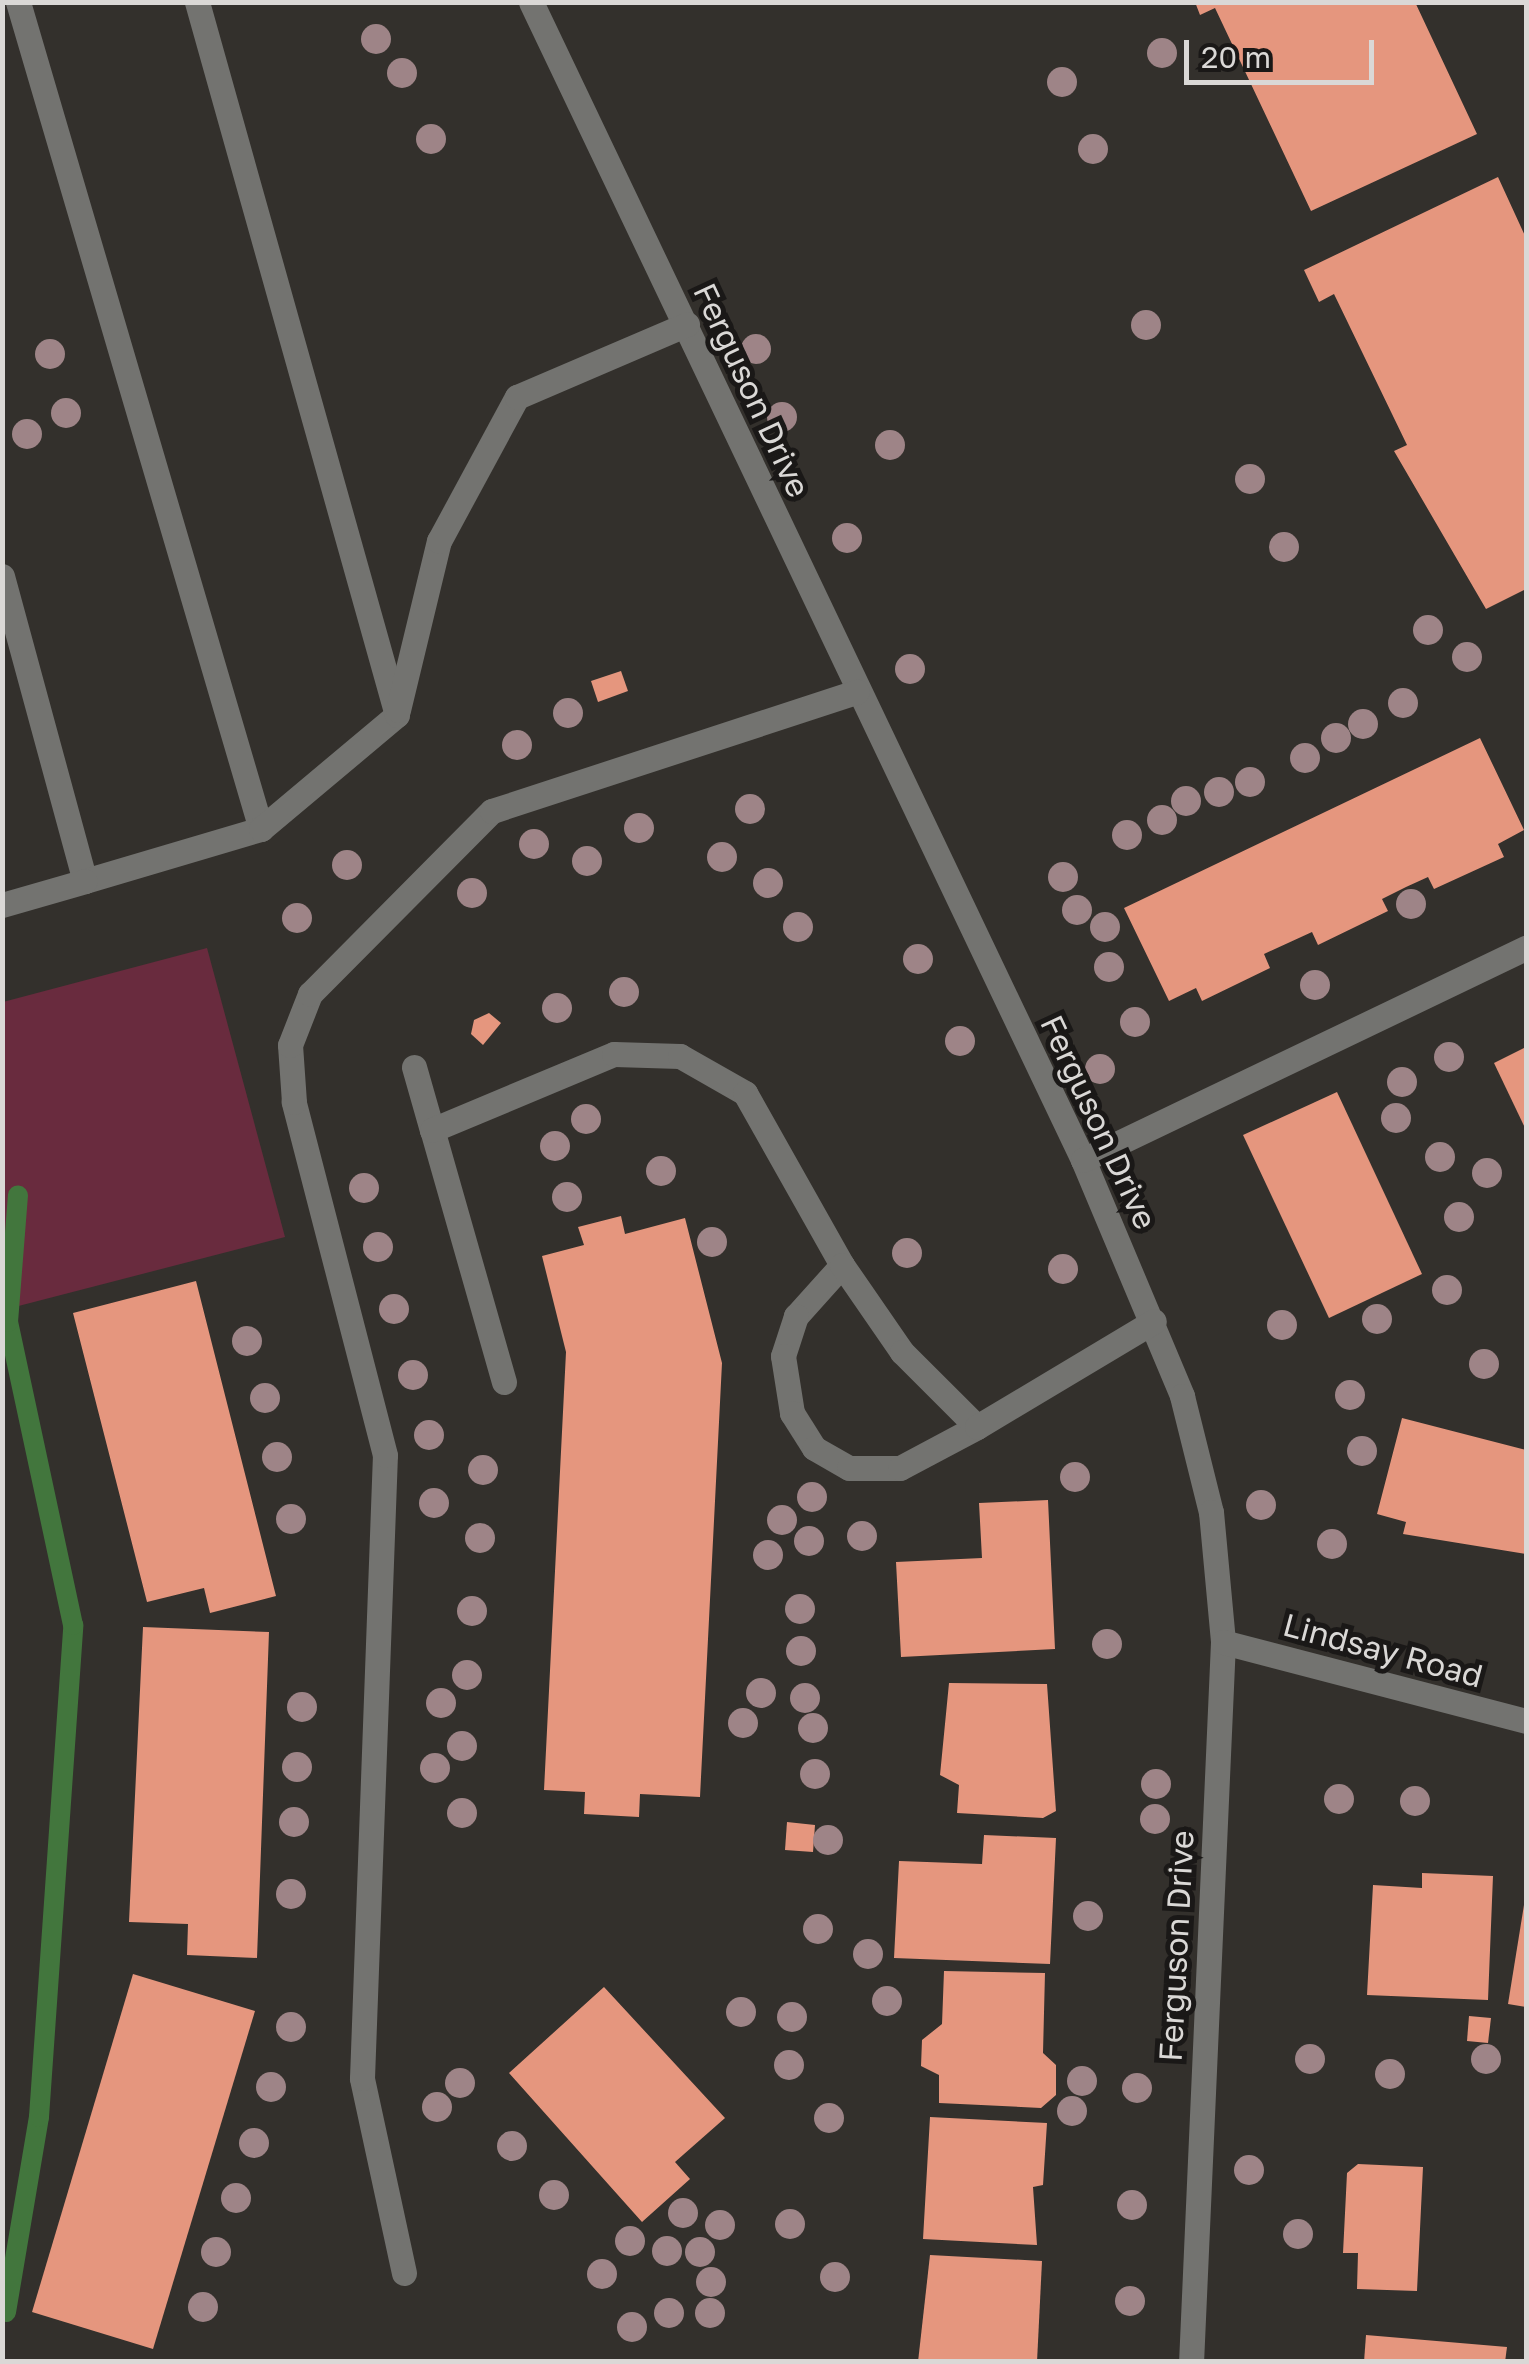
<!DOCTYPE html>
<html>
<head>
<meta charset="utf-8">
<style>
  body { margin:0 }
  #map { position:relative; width:1529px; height:2364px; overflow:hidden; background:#33302c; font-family:"Golos Text",sans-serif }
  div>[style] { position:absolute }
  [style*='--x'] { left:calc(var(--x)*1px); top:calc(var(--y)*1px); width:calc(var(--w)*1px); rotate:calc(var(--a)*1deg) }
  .green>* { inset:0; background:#692b3e }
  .stream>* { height:20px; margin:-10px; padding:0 10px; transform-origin:10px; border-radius:10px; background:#42763d }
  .building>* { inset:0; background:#e5967e }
  .minor>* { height:25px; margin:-12.5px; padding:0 12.5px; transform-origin:12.5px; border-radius:12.5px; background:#737370 }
  .trees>* { width:30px; height:30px; margin:-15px; border-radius:50%; background:#9e8487 }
  span { translate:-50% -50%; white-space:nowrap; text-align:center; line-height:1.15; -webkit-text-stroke:10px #1a1817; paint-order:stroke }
  .street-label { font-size:32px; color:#dad8d6 }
  .frame { position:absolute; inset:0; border:5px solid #dad8d6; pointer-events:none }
  .scale { position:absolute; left:1184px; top:40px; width:190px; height:45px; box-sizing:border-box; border:5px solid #dad8d6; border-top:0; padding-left:12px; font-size:30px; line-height:35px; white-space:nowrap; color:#dad8d6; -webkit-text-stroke:8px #1a1817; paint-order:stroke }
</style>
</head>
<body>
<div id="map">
  <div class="green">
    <i style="clip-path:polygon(207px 948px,285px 1237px,3px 1310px,3px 1002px)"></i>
  </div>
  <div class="stream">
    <i style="--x:6;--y:2312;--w:198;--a:-80.4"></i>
    <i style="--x:39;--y:2117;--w:493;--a:-86"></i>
    <i style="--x:73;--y:1625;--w:310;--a:-102.1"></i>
    <i style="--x:8;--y:1322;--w:127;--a:-85.5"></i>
  </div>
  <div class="building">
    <i style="clip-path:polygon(1195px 2px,1415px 2px,1477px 134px,1311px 211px,1215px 8px,1200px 15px)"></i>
    <i style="clip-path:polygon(1498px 177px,1526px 238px,1526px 589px,1486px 609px,1394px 451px,1407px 445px,1334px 294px,1319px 302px,1304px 270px)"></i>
    <i style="clip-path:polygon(621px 671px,628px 691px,598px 702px,591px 681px)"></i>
    <i style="clip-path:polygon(1480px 738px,1524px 830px,1498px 844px,1504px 857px,1434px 889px,1428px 877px,1406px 887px,1382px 899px,1388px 911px,1318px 945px,1312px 932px,1264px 954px,1270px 968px,1202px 1001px,1196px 988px,1169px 1001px,1124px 908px)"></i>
    <i style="clip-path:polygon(489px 1013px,501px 1023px,483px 1045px,471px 1034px,474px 1020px)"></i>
    <i style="clip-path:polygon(1526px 1047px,1526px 1130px,1494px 1063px)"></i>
    <i style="clip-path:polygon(1337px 1092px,1422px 1274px,1329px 1318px,1243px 1135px)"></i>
    <i style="clip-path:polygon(621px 1216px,625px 1234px,685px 1218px,722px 1363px,700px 1797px,640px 1794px,639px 1817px,584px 1814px,585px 1792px,544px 1790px,566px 1352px,542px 1256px,584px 1245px,578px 1227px)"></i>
    <i style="clip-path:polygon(196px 1281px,276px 1596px,210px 1613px,204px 1588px,147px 1602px,73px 1313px)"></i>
    <i style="clip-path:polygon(1402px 1418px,1526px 1450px,1526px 1554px,1403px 1534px,1406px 1522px,1377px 1514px)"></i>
    <i style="clip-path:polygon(1048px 1500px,1055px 1649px,901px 1657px,896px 1562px,982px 1558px,979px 1503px)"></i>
    <i style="clip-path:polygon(143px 1627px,269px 1632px,257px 1958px,187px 1955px,188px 1924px,129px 1922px)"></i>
    <i style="clip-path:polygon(949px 1683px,1047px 1684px,1056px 1811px,1043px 1818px,957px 1813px,959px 1785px,940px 1775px)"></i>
    <i style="clip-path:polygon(787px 1822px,815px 1825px,813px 1852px,785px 1850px)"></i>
    <i style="clip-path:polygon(984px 1835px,1056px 1838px,1050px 1964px,894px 1958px,899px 1861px,982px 1864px)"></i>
    <i style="clip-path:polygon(1422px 1873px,1493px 1876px,1488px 2000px,1367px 1995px,1373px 1885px,1422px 1888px)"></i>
    <i style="clip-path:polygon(1524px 1905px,1526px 1905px,1526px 2007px,1508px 2004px)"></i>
    <i style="clip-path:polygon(944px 1971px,1045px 1973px,1043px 2053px,1056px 2065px,1056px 2095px,1041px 2108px,939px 2103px,939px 2075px,921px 2066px,922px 2040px,942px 2024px)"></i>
    <i style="clip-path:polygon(133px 1974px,255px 2011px,153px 2349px,32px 2312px)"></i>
    <i style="clip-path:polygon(604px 1987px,725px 2118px,675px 2162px,690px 2179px,642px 2222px,509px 2073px)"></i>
    <i style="clip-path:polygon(1469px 2016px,1491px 2018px,1488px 2043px,1467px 2041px)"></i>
    <i style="clip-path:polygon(930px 2117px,1047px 2123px,1043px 2185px,1033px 2187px,1037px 2245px,923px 2239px)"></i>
    <i style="clip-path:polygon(1358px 2164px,1423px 2167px,1417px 2291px,1357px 2289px,1358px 2253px,1343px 2253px,1347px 2173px)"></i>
    <i style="clip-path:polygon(930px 2255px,1042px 2261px,1037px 2362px,918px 2362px)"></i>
    <i style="clip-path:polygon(1366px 2335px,1507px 2347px,1505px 2362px,1364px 2362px)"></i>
  </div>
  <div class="minor">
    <i style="--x:18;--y:2;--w:862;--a:73.63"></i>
    <i style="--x:531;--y:2;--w:1283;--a:64.51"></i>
    <i style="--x:1083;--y:1160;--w:256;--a:67.2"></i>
    <i style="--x:1182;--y:1396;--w:120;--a:76"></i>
    <i style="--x:1211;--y:1512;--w:131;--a:84.7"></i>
    <i style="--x:1223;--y:1642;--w:721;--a:92.54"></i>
    <i style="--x:2;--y:576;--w:316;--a:74.8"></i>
    <i style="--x:85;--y:881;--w:184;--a:-16.5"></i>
    <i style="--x:261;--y:829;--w:177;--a:-40"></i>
    <i style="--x:397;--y:715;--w:741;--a:-105.67"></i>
    <i style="--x:398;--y:710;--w:174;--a:-76.4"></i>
    <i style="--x:439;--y:541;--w:164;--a:-61.6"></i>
    <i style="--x:517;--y:397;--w:185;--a:-23.2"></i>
    <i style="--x:2;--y:905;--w:86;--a:-16.1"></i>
    <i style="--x:414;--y:1067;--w:66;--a:74.1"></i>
    <i style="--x:1083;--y:1160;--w:491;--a:-25.6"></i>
    <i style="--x:842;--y:1265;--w:69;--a:132"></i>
    <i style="--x:796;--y:1316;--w:42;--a:108"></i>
    <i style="--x:783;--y:1356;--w:58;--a:81"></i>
    <i style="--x:792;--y:1413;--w:41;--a:57.8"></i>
    <i style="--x:814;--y:1448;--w:40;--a:29.7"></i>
    <i style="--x:849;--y:1468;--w:51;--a:0"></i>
    <i style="--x:900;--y:1468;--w:87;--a:-28"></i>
    <i style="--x:504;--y:1382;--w:262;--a:-105.9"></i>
    <i style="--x:432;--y:1130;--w:197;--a:-22.7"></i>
    <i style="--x:614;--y:1054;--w:66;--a:1.7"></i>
    <i style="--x:680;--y:1056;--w:75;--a:29.6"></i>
    <i style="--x:745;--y:1093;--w:197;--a:60.6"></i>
    <i style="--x:842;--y:1265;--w:106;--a:55.4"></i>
    <i style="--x:902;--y:1352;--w:106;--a:45"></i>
    <i style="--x:977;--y:1427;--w:206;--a:-30.9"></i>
    <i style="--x:1223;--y:1642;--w:313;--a:14.6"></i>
    <i style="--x:404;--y:2273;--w:199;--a:-102.2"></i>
    <i style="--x:362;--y:2078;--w:623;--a:-87.89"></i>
    <i style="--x:385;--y:1455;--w:365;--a:-104.5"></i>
    <i style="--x:294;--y:1102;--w:57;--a:-94"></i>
    <i style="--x:290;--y:1045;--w:55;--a:-68.6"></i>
    <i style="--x:310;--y:994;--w:258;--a:-45.2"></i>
    <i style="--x:492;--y:811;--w:384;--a:-18.1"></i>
  </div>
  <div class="trees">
    <i style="left:376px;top:39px"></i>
    <i style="left:1162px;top:53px"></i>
    <i style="left:402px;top:73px"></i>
    <i style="left:1062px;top:82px"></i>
    <i style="left:431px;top:139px"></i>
    <i style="left:1093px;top:149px"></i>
    <i style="left:1146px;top:325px"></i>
    <i style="left:756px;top:349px"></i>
    <i style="left:50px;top:354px"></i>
    <i style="left:66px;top:413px"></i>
    <i style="left:782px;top:417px"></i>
    <i style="left:27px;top:434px"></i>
    <i style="left:890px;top:445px"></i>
    <i style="left:1250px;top:479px"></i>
    <i style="left:847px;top:538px"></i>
    <i style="left:1284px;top:547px"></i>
    <i style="left:1428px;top:630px"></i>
    <i style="left:1467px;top:657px"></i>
    <i style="left:910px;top:669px"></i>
    <i style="left:1403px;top:703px"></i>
    <i style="left:568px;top:713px"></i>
    <i style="left:1363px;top:724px"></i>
    <i style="left:1336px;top:738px"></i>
    <i style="left:517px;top:745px"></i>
    <i style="left:1305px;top:758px"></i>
    <i style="left:1250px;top:782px"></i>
    <i style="left:1219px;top:792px"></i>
    <i style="left:1186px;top:801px"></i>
    <i style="left:750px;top:809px"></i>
    <i style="left:1162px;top:820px"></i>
    <i style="left:639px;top:828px"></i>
    <i style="left:1127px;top:835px"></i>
    <i style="left:534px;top:844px"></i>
    <i style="left:722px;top:857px"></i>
    <i style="left:587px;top:861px"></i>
    <i style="left:347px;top:865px"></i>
    <i style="left:1063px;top:877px"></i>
    <i style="left:768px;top:883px"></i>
    <i style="left:472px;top:893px"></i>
    <i style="left:1411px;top:904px"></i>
    <i style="left:1077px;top:910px"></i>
    <i style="left:297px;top:918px"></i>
    <i style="left:798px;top:927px"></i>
    <i style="left:1105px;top:927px"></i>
    <i style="left:918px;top:959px"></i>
    <i style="left:1109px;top:967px"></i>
    <i style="left:1315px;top:985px"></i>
    <i style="left:624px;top:992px"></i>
    <i style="left:557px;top:1008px"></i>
    <i style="left:1135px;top:1022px"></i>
    <i style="left:960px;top:1041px"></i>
    <i style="left:1449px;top:1057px"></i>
    <i style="left:1100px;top:1069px"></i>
    <i style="left:1402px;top:1082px"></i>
    <i style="left:1396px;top:1118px"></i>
    <i style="left:586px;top:1119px"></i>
    <i style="left:555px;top:1146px"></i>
    <i style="left:1440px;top:1157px"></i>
    <i style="left:661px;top:1171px"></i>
    <i style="left:1487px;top:1173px"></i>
    <i style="left:364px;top:1188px"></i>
    <i style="left:567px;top:1197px"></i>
    <i style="left:1459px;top:1217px"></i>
    <i style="left:712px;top:1242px"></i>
    <i style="left:378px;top:1247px"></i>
    <i style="left:907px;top:1253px"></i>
    <i style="left:1063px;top:1269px"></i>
    <i style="left:1447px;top:1290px"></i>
    <i style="left:394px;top:1309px"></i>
    <i style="left:1377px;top:1319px"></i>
    <i style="left:1282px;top:1325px"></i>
    <i style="left:247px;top:1341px"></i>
    <i style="left:1484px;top:1364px"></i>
    <i style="left:413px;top:1375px"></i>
    <i style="left:1350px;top:1395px"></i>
    <i style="left:265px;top:1398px"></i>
    <i style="left:429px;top:1435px"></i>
    <i style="left:1362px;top:1451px"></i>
    <i style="left:277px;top:1457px"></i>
    <i style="left:483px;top:1470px"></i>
    <i style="left:1075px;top:1477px"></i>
    <i style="left:812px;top:1497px"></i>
    <i style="left:434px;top:1503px"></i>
    <i style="left:1261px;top:1505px"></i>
    <i style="left:291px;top:1519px"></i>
    <i style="left:782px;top:1520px"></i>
    <i style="left:862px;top:1536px"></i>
    <i style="left:480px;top:1538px"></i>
    <i style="left:809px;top:1541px"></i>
    <i style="left:1332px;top:1544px"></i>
    <i style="left:768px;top:1555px"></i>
    <i style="left:800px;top:1609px"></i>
    <i style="left:472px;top:1611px"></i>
    <i style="left:1107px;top:1644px"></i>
    <i style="left:801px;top:1651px"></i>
    <i style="left:467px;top:1675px"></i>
    <i style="left:761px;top:1693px"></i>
    <i style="left:805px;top:1698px"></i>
    <i style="left:441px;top:1703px"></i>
    <i style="left:302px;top:1707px"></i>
    <i style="left:743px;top:1723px"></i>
    <i style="left:813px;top:1728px"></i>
    <i style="left:462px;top:1746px"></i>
    <i style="left:297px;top:1767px"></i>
    <i style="left:435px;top:1768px"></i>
    <i style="left:815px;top:1774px"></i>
    <i style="left:1156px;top:1784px"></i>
    <i style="left:1339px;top:1799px"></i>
    <i style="left:1415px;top:1801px"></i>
    <i style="left:462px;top:1813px"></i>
    <i style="left:1155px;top:1819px"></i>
    <i style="left:294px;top:1822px"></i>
    <i style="left:828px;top:1840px"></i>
    <i style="left:291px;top:1894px"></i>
    <i style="left:1088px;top:1916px"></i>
    <i style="left:818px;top:1929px"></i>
    <i style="left:868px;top:1954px"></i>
    <i style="left:887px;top:2001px"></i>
    <i style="left:741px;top:2012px"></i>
    <i style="left:792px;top:2017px"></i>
    <i style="left:291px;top:2027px"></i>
    <i style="left:1310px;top:2059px"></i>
    <i style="left:1486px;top:2059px"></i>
    <i style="left:789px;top:2065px"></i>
    <i style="left:1390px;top:2074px"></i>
    <i style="left:1082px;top:2081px"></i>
    <i style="left:460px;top:2083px"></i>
    <i style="left:271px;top:2087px"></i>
    <i style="left:1137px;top:2088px"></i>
    <i style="left:437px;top:2107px"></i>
    <i style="left:1072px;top:2111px"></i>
    <i style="left:829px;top:2118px"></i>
    <i style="left:254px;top:2143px"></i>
    <i style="left:512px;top:2146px"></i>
    <i style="left:1249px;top:2170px"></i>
    <i style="left:554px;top:2195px"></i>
    <i style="left:236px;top:2198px"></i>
    <i style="left:1132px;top:2205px"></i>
    <i style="left:683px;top:2213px"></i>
    <i style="left:790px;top:2224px"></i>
    <i style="left:720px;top:2225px"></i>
    <i style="left:1298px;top:2234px"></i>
    <i style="left:630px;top:2241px"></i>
    <i style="left:667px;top:2251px"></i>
    <i style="left:216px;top:2252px"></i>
    <i style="left:700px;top:2252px"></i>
    <i style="left:602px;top:2274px"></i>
    <i style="left:835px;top:2277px"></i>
    <i style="left:711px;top:2282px"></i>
    <i style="left:1130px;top:2301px"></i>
    <i style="left:203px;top:2307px"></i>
    <i style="left:669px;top:2313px"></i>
    <i style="left:710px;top:2313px"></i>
    <i style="left:632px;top:2327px"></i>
  </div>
  <div class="street-label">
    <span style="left:752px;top:390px;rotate:65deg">Ferguson Drive</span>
    <span style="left:1099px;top:1122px;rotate:65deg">Ferguson Drive</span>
    <span style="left:1383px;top:1650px;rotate:15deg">Lindsay Road</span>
    <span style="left:1176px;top:1946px;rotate:-87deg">Ferguson Drive</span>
  </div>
  <div class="frame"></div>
  <div class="scale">20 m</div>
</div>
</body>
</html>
